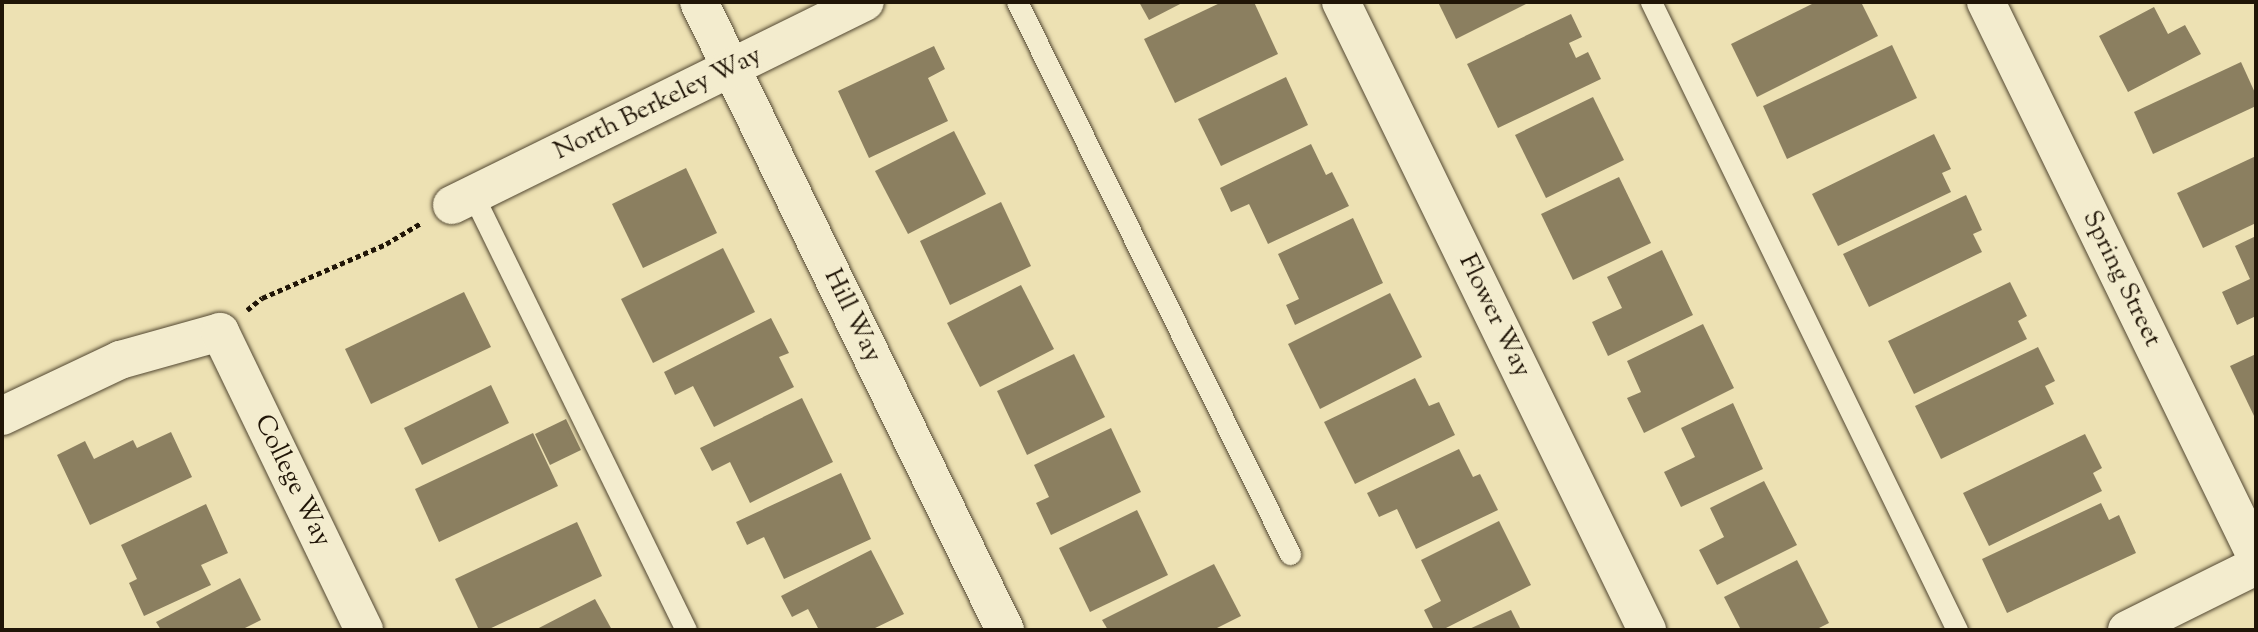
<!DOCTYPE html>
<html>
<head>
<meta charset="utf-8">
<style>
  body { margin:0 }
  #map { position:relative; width:2258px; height:632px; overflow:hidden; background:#ede1b3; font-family:"Sorts Mill Goudy",serif }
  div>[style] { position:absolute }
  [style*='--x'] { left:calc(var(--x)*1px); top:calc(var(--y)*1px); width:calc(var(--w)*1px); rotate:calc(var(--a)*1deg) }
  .building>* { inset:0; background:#8b7f60 }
  .path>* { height:4.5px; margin-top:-2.25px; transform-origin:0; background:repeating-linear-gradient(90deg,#201507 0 5px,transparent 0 8.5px) }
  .roads { filter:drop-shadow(0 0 2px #534832) drop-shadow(0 0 2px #534832) }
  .lane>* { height:21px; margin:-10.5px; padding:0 10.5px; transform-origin:10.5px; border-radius:10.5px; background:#f3ecce }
  .street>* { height:38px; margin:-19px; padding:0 19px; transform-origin:19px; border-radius:19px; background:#f3ecce }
  .secondary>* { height:38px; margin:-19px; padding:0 19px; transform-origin:19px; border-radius:19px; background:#f3ecce }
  span { translate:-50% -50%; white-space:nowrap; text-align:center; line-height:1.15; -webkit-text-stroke:7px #f3ecce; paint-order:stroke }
  .street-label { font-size:26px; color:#201507 }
  .frame { position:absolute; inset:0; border:4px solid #201507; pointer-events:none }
</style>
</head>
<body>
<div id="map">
  <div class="building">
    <i style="clip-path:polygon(1139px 2px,1184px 2px,1149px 20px)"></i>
    <i style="clip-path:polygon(1222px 2px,1254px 2px,1278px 54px,1175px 103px,1144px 39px)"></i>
    <i style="clip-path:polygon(1438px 2px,1530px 2px,1456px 39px)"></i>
    <i style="clip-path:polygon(1816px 2px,1861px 2px,1878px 36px,1757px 97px,1731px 44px)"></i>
    <i style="clip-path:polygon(2154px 7px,2168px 34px,2185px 25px,2201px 54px,2128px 92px,2099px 36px)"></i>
    <i style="clip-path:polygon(1571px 14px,1582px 37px,1569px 43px,1576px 58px,1588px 52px,1601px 79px,1498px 128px,1467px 64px)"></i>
    <i style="clip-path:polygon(1892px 45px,1917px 98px,1787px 159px,1763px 106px)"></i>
    <i style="clip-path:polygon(934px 46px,945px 69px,928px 78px,948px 121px,869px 158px,838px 91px)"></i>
    <i style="clip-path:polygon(2241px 62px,2256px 95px,2256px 106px,2153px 154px,2134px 112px)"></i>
    <i style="clip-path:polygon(1286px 77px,1308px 125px,1221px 166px,1198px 119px)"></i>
    <i style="clip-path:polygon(1593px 97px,1624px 160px,1546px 198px,1515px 135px)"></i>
    <i style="clip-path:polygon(954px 131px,986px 194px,908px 234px,875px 171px)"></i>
    <i style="clip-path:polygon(1934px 134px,1951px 169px,1942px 173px,1951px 192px,1838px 246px,1812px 194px)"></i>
    <i style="clip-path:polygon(1311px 144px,1326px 175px,1332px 172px,1349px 206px,1268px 244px,1249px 204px,1231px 212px,1220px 188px)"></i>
    <i style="clip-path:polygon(2256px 156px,2256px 223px,2203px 248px,2177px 193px)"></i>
    <i style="clip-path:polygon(686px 168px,717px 233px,643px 268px,612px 204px)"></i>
    <i style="clip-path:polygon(1619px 177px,1651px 243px,1573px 280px,1541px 214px)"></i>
    <i style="clip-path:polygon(1966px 195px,1982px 230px,1973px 234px,1982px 252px,1869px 307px,1843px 254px)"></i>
    <i style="clip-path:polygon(1001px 202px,1031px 266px,950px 305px,920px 241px)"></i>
    <i style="clip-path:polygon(1353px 218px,1383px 283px,1295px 325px,1286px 305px,1299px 299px,1278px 254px)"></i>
    <i style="clip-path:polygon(2256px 236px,2256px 316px,2237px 325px,2222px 292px,2250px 279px,2235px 246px)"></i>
    <i style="clip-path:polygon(723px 248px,755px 312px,653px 363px,621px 299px)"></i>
    <i style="clip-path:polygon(1662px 250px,1693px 315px,1608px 356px,1592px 322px,1622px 308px,1607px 277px)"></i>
    <i style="clip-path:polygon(2010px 282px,2027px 316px,2018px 321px,2027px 339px,1914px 394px,1888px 341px)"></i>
    <i style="clip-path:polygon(1021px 285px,1054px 349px,980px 387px,947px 323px)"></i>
    <i style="clip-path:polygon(464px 292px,491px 347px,371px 404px,345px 349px)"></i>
    <i style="clip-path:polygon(1390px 293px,1422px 357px,1320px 409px,1288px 344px)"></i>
    <i style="clip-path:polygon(771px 318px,789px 353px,779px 357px,794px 387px,714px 427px,693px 386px,675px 395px,664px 372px)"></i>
    <i style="clip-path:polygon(1703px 324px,1734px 388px,1644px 433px,1627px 398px,1641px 392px,1627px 361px)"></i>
    <i style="clip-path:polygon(2038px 347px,2055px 381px,2045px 386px,2054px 404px,1941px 459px,1915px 406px)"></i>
    <i style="clip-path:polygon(1074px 354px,1105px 417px,1027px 455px,997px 391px)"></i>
    <i style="clip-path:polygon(2256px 354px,2256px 420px,2230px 366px)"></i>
    <i style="clip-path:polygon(1415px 378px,1429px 406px,1439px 402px,1455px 435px,1355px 484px,1324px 422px)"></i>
    <i style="clip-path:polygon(491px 385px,509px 423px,422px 465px,404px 428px)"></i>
    <i style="clip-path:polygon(802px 398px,833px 462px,750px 503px,730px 462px,712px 471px,700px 448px)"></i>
    <i style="clip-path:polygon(1733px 403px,1763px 469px,1681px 507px,1664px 472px,1695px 457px,1681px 428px)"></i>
    <i style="clip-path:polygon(566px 419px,581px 450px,550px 465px,535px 434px)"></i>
    <i style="clip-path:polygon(1111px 428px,1141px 492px,1051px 535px,1036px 503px,1049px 497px,1034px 465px)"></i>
    <i style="clip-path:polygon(171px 432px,192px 477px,90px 525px,57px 455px,85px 441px,94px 459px,133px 440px,137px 448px)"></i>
    <i style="clip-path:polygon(533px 433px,558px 486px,439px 542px,415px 489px)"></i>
    <i style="clip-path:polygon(2085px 434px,2102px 468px,2093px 473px,2102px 491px,1989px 546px,1963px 493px)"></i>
    <i style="clip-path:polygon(1459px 449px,1473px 477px,1480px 474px,1498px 510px,1416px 549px,1397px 509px,1379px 517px,1367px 493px)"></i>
    <i style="clip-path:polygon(841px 473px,871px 539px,784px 579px,764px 537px,747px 545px,736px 522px)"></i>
    <i style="clip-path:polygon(1764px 481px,1797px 545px,1717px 585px,1699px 550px,1724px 537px,1710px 508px)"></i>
    <i style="clip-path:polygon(2101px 503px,2109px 520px,2119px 515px,2136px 553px,2007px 613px,1982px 559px)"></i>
    <i style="clip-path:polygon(206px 504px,228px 553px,201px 565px,211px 585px,144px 616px,129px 583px,137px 579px,121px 545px)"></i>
    <i style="clip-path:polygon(1137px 510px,1168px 575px,1090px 612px,1059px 548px)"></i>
    <i style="clip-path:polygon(1499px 521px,1531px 585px,1442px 630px,1434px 630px,1424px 610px,1441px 601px,1421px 560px)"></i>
    <i style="clip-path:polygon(577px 522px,602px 576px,487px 630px,479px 630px,455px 579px)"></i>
    <i style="clip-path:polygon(871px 550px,904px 614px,871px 630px,819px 630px,808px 609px,792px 617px,781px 596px)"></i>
    <i style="clip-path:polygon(1797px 560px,1829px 623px,1815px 630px,1741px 630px,1724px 597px)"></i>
    <i style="clip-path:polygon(1214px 564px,1241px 616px,1213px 630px,1108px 630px,1102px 620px)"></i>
    <i style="clip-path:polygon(240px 578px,261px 620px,241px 630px,161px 630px,156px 622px)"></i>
    <i style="clip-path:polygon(595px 599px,612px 630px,535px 630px)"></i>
    <i style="clip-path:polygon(1511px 610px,1521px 630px,1467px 630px)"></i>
  </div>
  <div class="path">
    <i style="--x:247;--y:310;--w:19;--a:-39"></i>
    <i style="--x:262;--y:298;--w:135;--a:-23.5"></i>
    <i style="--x:386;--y:244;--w:41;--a:-31"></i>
  </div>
  <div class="roads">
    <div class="lane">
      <i style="--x:1017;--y:2;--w:616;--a:63.68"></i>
      <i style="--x:1651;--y:2;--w:699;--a:64.02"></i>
      <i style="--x:473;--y:195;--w:484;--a:63.9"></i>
    </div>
    <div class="street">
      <i style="--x:699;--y:2;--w:699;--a:64.02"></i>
      <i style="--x:1341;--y:2;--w:699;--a:64.02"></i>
      <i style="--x:452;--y:205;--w:460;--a:-26.2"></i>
      <i style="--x:2;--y:416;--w:131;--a:-25.4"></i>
      <i style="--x:120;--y:360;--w:104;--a:-15.6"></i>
      <i style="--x:220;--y:332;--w:331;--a:64.2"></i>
      <i style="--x:2127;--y:630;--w:144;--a:-26.4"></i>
    </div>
    <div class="secondary">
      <i style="--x:1986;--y:2;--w:616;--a:64.02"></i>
    </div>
  </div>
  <div class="street-label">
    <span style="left:658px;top:104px;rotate:-26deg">North Berkeley Way</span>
    <span style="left:2121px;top:279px;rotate:64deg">Spring Street</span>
    <span style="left:852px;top:316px;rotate:64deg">Hill Way</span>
    <span style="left:1494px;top:316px;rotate:64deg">Flower Way</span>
    <span style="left:292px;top:481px;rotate:64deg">College Way</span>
  </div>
  <div class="frame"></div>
</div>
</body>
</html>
